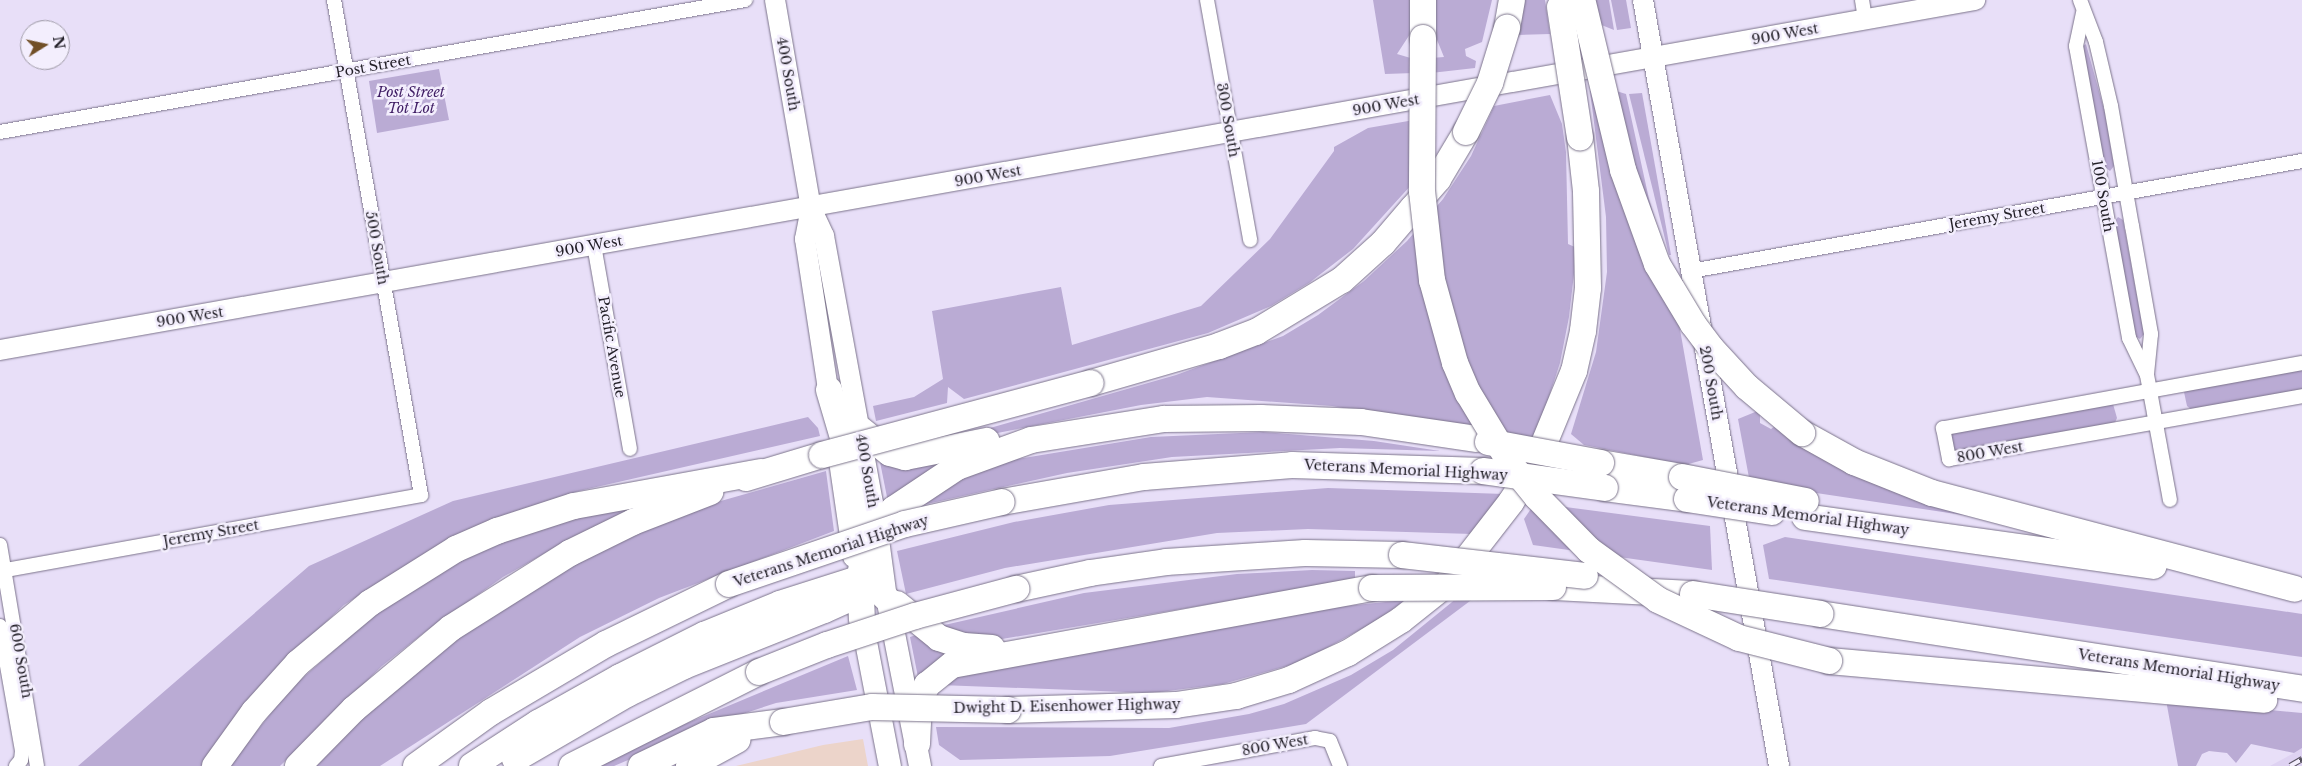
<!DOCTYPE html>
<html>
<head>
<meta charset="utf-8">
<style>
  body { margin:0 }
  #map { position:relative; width:2302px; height:766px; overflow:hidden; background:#e8dff8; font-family:"Libre Baskerville",serif }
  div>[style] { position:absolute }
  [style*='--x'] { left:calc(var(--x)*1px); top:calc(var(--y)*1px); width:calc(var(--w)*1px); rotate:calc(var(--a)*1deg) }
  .built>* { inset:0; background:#ded2f2 }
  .industrial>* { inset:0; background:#ecd4ca }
  .green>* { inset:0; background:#baabd4 }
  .roads { filter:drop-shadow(0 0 1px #7c748b) drop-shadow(0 0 1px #7c748b) }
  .street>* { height:14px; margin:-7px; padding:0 7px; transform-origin:7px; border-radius:7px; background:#fff }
  .secondary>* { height:20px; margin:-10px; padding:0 10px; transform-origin:10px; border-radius:10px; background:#fff }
  .primary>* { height:22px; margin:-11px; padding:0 11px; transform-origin:11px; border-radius:11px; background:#fff }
  .highway>* { height:26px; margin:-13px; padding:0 13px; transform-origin:13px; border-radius:13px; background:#fff }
  .rail>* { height:5.5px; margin-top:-2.75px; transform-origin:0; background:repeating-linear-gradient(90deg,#f3eefd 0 11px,#56515e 0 22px); box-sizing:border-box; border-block:1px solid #56515e }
  .bridges { filter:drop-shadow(0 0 1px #7c748b) drop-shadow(0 0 1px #7c748b) }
  .highway-bridge>* { height:26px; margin:-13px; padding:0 13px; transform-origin:13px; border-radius:13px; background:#fff }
  span { translate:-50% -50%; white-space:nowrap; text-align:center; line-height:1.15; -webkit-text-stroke:5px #f3eefd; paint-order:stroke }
  .street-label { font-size:14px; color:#221f27 }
  .park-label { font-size:14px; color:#3e1c63; font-style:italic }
  .north { position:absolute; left:20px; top:20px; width:50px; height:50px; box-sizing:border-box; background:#f3eefd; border:1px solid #9f9ba7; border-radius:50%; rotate:80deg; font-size:14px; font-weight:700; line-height:20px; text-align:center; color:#221f27 }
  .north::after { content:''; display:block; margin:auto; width:18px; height:22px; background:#714f27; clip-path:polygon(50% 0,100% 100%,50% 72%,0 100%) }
</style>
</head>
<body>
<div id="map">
  <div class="built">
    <i style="clip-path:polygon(2302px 748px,2302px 766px,2270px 766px,2294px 753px)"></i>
  </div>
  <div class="industrial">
    <i style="clip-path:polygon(863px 739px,868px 766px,736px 766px,823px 745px)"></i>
  </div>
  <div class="green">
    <i style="clip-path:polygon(1373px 0,1412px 0,1412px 31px,1397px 54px,1414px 59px,1414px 73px,1385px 74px)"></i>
    <i style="clip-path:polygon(1431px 0,1492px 0,1482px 42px,1465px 49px,1466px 56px,1476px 61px,1475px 68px,1431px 73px,1431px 58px,1444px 57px,1433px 30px)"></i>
    <i style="clip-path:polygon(1524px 0,1545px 0,1550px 34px,1517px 35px)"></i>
    <i style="clip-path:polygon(1594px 0,1609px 0,1614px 30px,1599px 24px)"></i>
    <i style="clip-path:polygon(1611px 0,1626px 0,1631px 28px,1617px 30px)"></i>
    <i style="clip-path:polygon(2086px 44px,2105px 113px,2114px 166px,2110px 171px,2105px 167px,2083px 46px)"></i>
    <i style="clip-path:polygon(439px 69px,449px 120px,377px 133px,369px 81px)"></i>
    <i style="clip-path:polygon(1596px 90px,1678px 318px,1703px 460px,1685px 465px,1584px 445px,1571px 434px,1596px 352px,1607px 272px,1606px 217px,1590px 91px)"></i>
    <i style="clip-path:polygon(1613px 90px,1626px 94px,1649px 199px,1668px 262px,1659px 248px)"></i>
    <i style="clip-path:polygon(1642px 93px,1671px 255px,1669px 255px,1629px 94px)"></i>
    <i style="clip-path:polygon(1550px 95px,1562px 124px,1566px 152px,1568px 244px,1577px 248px,1569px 317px,1560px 363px,1534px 442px,1332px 406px,1207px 397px,1141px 405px,920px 448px,1176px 375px,1283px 336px,1318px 315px,1364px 281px,1407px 241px,1443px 199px,1471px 156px,1494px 106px)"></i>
    <i style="clip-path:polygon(1414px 120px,1413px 183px,1353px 249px,1309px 283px,1271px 306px,1208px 333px,964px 399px,948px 387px,947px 403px,876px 421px,873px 406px,914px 397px,943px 379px,932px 311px,1061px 287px,1072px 345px,1201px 306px,1270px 239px,1334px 151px,1334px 147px,1368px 128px)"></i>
    <i style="clip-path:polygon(2118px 217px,2123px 220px,2144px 334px,2140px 339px,2135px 336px,2114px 222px)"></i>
    <i style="clip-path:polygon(2302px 367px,2302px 390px,2192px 410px,2187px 406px,2184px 392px,2188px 387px)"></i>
    <i style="clip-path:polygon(2113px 404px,2117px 418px,2114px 425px,1959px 452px,1954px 450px,1949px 435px,1955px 430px)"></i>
    <i style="clip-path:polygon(1760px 410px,1760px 423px,1771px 429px,1778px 424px,1976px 517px,1750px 483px,1738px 419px)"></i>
    <i style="clip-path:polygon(808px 417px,818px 428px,820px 436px,579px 491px,504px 515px,444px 542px,344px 605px,283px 663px,201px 766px,78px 766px,309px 566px,453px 501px)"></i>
    <i style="clip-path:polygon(1263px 432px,1374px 441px,1440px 451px,1340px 448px,1172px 457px,1067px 473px,918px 506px,976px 466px,1151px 437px)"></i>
    <i style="clip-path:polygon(956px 454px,888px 502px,879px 457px)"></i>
    <i style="clip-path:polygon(826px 471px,834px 531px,659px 598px,580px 637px,380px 766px,311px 766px,434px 652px,558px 568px,689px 510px)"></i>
    <i style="clip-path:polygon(1328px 488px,1504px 494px,1472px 534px,1308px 529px,1217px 533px,1005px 568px,906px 594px,897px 551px,1014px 522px,1109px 505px)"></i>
    <i style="clip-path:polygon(624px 503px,628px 512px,568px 540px,503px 577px,425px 632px,382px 666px,280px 766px,229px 766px,290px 689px,381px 609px,437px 573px,493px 545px)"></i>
    <i style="clip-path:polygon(1535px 503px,1710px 526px,1712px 570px,1533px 545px,1524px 519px)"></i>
    <i style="clip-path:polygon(1785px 537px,2302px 614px,2302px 657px,1769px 579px,1763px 545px)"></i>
    <i style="clip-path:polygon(1312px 570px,1355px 571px,1355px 580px,1002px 639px,989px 639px,940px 626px,1084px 593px,1237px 574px)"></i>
    <i style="clip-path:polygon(1457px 598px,1474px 598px,1306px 724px,1110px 756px,960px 760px,939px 745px,936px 727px,1169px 728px,1249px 714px,1284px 704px,1351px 675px,1393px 650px)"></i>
    <i style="clip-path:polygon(1405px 600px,1378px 620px,1301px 662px,1223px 684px,1152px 693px,940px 685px,945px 679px,1326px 608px)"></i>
    <i style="clip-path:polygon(922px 633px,967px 651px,919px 682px,910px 637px)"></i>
    <i style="clip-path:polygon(848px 656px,857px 690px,776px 703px,718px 722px,614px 766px,600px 766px,673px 729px)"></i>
    <i style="clip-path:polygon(2166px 700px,2302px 713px,2302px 748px,2294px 753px,2251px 744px,2236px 763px,2227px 753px,2209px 751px,2202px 754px,2196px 766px,2178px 766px)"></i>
  </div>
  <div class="roads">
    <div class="street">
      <i style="--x:1207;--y:0;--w:244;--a:79.8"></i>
      <i style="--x:1862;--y:0;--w:20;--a:81"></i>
      <i style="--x:2080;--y:0;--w:45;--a:69.1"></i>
      <i style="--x:2096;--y:42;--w:66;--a:76.8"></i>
      <i style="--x:2111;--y:106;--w:122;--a:80.1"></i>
      <i style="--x:2132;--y:226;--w:110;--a:80"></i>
      <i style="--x:2151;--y:334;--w:40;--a:95.7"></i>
      <i style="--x:2083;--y:13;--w:34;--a:102"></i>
      <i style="--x:2076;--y:46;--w:297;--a:79.7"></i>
      <i style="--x:2129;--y:338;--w:41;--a:64.1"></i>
      <i style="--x:2147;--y:375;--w:127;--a:79.6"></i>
      <i style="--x:0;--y:132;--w:757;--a:-10.05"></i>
      <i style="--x:594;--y:245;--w:207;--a:80"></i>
      <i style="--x:1691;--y:271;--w:621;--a:-10.21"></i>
      <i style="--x:2302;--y:363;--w:365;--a:169.7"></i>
      <i style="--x:1943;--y:428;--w:32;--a:79"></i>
      <i style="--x:1949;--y:459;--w:359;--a:-10.1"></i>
      <i style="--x:0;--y:545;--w:224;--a:80.5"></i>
      <i style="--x:0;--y:571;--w:428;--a:-10.2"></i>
      <i style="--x:421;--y:495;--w:503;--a:-99.97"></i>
      <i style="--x:0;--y:626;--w:127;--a:80"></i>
      <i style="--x:22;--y:751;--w:9;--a:96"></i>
      <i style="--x:21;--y:760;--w:8;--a:130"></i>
      <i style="--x:1161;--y:766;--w:157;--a:-10.3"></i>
      <i style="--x:1315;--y:738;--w:15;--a:11"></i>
      <i style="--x:1330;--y:741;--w:27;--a:68"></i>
    </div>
    <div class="secondary">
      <i style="--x:775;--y:0;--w:211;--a:80.2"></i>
      <i style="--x:811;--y:208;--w:31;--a:65"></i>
      <i style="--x:824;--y:236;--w:271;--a:79.6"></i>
      <i style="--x:1643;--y:0;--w:778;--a:79.93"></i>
      <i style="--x:811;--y:208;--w:32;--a:101"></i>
      <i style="--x:805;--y:239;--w:166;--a:81.3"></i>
      <i style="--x:0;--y:350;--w:2006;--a:-10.05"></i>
      <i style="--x:838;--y:454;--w:104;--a:81.7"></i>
      <i style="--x:878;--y:532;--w:68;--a:82.3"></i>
    </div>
    <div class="primary">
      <i style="--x:889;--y:608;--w:161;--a:78.9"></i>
      <i style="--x:861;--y:616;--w:153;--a:79.1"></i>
    </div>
    <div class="highway">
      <i style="--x:1507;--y:28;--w:28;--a:-80"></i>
      <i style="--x:1423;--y:38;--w:38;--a:-90"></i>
      <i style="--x:1091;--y:383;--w:133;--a:-16.1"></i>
      <i style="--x:1219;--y:346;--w:40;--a:-21"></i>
      <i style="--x:1256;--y:332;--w:100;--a:-31.2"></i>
      <i style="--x:1342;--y:280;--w:55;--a:-42.1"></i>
      <i style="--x:1383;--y:243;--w:46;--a:-49.4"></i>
      <i style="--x:1413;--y:208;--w:38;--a:-49"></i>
      <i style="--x:1438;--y:179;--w:55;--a:-59.2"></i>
      <i style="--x:829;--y:390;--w:106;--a:73.6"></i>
      <i style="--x:859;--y:492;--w:61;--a:78.7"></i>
      <i style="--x:860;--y:429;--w:38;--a:39"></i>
      <i style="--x:890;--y:453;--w:16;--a:15"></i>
      <i style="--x:905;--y:457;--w:83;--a:-11.2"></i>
      <i style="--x:1802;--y:433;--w:60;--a:29.1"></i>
      <i style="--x:1854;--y:462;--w:84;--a:21.7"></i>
      <i style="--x:1932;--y:493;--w:375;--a:14.8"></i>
      <i style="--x:1601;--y:463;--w:82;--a:9.8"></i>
      <i style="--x:746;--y:478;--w:79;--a:-16.8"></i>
      <i style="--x:1605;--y:488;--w:83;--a:7.6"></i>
      <i style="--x:1002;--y:502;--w:144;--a:-10"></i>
      <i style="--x:1144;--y:477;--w:148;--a:-4.6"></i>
      <i style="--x:1292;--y:465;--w:191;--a:1.8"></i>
      <i style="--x:1805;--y:517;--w:352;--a:8"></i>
      <i style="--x:1553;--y:587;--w:140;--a:2.9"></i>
      <i style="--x:1016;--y:589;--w:76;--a:-12.2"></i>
      <i style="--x:1090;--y:573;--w:77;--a:-8.2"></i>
      <i style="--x:1166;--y:562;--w:139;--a:-3.7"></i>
      <i style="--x:1305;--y:553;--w:97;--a:1.2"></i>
      <i style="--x:897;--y:604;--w:54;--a:39"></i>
      <i style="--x:939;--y:638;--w:26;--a:18"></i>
      <i style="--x:964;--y:646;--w:28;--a:4"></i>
      <i style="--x:1820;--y:614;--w:488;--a:8.8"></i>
      <i style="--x:862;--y:620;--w:42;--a:-92.7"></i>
      <i style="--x:860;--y:578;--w:22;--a:-82"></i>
      <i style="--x:863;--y:556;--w:35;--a:-63"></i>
      <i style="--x:879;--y:525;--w:22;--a:-47"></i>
      <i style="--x:894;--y:509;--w:76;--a:-33.7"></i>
      <i style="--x:957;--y:467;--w:79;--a:-20"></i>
      <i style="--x:1031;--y:440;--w:135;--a:-9"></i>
      <i style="--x:1164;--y:419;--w:97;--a:-0.6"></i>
      <i style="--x:1261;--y:418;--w:100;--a:2.3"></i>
      <i style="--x:1361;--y:422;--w:116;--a:8.4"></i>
      <i style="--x:1829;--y:661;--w:437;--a:5.1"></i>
      <i style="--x:1008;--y:710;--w:168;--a:-1.7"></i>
      <i style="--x:1176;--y:705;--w:61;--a:-8.5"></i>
      <i style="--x:1236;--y:696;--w:55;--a:-16.8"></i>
      <i style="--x:1289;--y:680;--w:65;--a:-24.6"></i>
      <i style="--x:1348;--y:653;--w:62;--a:-31.9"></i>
      <i style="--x:1401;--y:620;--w:61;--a:-38.4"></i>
      <i style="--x:1449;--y:582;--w:101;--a:-52.2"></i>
      <i style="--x:1511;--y:502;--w:46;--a:-57.3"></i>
      <i style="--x:1536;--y:463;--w:100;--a:-67.6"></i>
      <i style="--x:1574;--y:371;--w:41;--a:-77.3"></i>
      <i style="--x:1583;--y:331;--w:43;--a:-83.4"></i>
      <i style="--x:1588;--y:288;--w:97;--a:-91.2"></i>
      <i style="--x:1586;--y:191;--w:54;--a:-96.3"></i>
      <i style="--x:917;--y:744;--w:42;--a:-87.3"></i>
      <i style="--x:919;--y:702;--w:19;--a:-65"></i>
      <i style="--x:927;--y:685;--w:32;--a:-39"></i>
      <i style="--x:952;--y:665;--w:427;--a:-10.4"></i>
      <i style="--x:515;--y:759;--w:129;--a:-30.1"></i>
      <i style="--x:627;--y:694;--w:64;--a:-26.2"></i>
      <i style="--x:684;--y:666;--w:151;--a:-21.8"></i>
      <i style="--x:824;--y:610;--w:37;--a:-24"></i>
      <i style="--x:858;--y:595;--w:15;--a:-42"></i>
      <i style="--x:215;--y:766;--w:67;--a:-54.2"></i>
      <i style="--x:254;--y:712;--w:66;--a:-48.1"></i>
      <i style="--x:298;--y:663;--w:94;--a:-39.8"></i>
      <i style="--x:370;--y:603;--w:102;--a:-32.1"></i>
      <i style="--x:456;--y:549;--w:45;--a:-23.7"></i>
      <i style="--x:497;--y:531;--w:81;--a:-18"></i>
      <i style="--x:574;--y:506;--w:190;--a:-10.3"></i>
      <i style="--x:298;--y:766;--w:80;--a:-45.5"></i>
      <i style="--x:354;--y:709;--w:126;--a:-39.9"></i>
      <i style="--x:451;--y:628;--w:141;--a:-32.2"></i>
      <i style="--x:570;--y:553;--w:70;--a:-26.2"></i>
      <i style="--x:633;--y:522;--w:83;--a:-21.3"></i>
      <i style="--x:416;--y:766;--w:92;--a:-35.8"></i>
      <i style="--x:491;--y:712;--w:134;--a:-30.6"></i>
      <i style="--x:606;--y:644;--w:137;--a:-26"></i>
      <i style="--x:472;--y:766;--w:79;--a:-33.1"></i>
      <i style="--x:538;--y:723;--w:94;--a:-29.3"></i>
      <i style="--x:620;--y:677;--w:94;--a:-26.6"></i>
      <i style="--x:704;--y:635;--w:82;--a:-22.2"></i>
      <i style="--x:780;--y:604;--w:85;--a:-17.8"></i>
      <i style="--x:861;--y:578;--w:9;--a:21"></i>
      <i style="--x:869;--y:581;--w:25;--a:45"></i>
      <i style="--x:572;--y:766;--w:209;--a:-26.7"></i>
      <i style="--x:641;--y:766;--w:81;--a:-25.6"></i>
      <i style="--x:714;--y:731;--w:70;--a:-7.4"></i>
      <i style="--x:689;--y:766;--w:55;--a:-28.4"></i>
    </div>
  </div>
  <div class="rail">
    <i style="--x:2290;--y:766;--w:14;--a:-30"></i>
  </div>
  <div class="bridges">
    <div class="highway-bridge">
      <i style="--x:1583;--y:3;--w:172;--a:76.5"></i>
      <i style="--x:1623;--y:170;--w:100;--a:70.1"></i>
      <i style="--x:1657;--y:264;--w:70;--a:59"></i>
      <i style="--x:1693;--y:324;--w:30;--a:53"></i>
      <i style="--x:1711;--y:348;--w:53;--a:47.3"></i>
      <i style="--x:1747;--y:387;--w:72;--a:39.9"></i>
      <i style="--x:1560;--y:7;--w:132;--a:81.3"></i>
      <i style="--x:1423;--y:38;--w:153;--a:90.4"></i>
      <i style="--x:1422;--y:191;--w:90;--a:83.6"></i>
      <i style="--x:1432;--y:280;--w:86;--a:74.5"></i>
      <i style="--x:1455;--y:363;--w:33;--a:67"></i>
      <i style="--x:1468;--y:393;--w:85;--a:58.9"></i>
      <i style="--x:1512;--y:466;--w:40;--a:51"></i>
      <i style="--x:1537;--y:497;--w:74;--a:45.5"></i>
      <i style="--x:1589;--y:550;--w:85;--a:35.9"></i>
      <i style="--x:1658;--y:600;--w:89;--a:25.1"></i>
      <i style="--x:1739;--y:638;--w:93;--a:14.3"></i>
      <i style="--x:1466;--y:132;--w:55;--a:-63.9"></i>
      <i style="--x:1490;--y:83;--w:58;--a:-72.8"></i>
      <i style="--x:1488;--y:442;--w:115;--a:10.5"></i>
      <i style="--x:822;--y:455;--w:278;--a:-15"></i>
      <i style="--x:1483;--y:471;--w:123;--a:7.9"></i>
      <i style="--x:1682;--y:477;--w:126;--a:11"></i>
      <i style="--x:1687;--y:499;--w:86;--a:8.7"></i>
      <i style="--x:1402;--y:555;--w:184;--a:6.5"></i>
      <i style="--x:729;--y:584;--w:186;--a:-18.8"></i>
      <i style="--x:905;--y:524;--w:99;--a:-12.8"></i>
      <i style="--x:1372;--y:588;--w:181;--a:-0.3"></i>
      <i style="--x:1693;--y:594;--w:129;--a:8.9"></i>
      <i style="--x:759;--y:672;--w:73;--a:-21.7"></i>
      <i style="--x:827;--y:645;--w:93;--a:-18.2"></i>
      <i style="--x:915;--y:616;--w:105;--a:-15"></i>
      <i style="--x:783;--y:722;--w:90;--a:-9.6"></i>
      <i style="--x:872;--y:707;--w:136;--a:1.3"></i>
    </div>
  </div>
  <div class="street-label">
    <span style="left:1785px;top:34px;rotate:-10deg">900 West</span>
    <span style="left:373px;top:66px;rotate:-10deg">Post Street</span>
    <span style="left:788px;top:74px;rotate:80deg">400 South</span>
    <span style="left:1386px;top:105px;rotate:-10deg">900 West</span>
    <span style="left:1228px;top:120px;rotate:80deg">300 South</span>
    <span style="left:988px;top:176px;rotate:-10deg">900 West</span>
    <span style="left:2103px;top:196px;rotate:80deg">100 South</span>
    <span style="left:1997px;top:216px;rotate:-10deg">Jeremy Street</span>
    <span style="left:589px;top:246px;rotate:-10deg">900 West</span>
    <span style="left:377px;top:248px;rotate:80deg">500 South</span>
    <span style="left:190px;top:317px;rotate:-9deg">900 West</span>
    <span style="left:612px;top:347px;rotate:80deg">Pacific Avenue</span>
    <span style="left:1711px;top:383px;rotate:80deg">200 South</span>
    <span style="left:1990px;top:452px;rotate:-10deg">800 West</span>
    <span style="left:1406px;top:470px;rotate:3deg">Veterans Memorial Highway</span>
    <span style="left:867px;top:471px;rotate:80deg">400 South</span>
    <span style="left:1808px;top:516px;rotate:8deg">Veterans Memorial Highway</span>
    <span style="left:211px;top:533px;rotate:-10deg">Jeremy Street</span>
    <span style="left:831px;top:551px;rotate:-18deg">Veterans Memorial Highway</span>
    <span style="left:21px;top:661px;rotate:80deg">600 South</span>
    <span style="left:2179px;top:670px;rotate:9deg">Veterans Memorial Highway</span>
    <span style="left:1067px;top:706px;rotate:-1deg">Dwight D. Eisenhower Highway</span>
    <span style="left:1275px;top:745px;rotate:-10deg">800 West</span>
  </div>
  <div class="park-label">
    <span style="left:411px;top:100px">Post Street<br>Tot Lot</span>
  </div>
  <div class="north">N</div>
</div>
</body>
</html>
